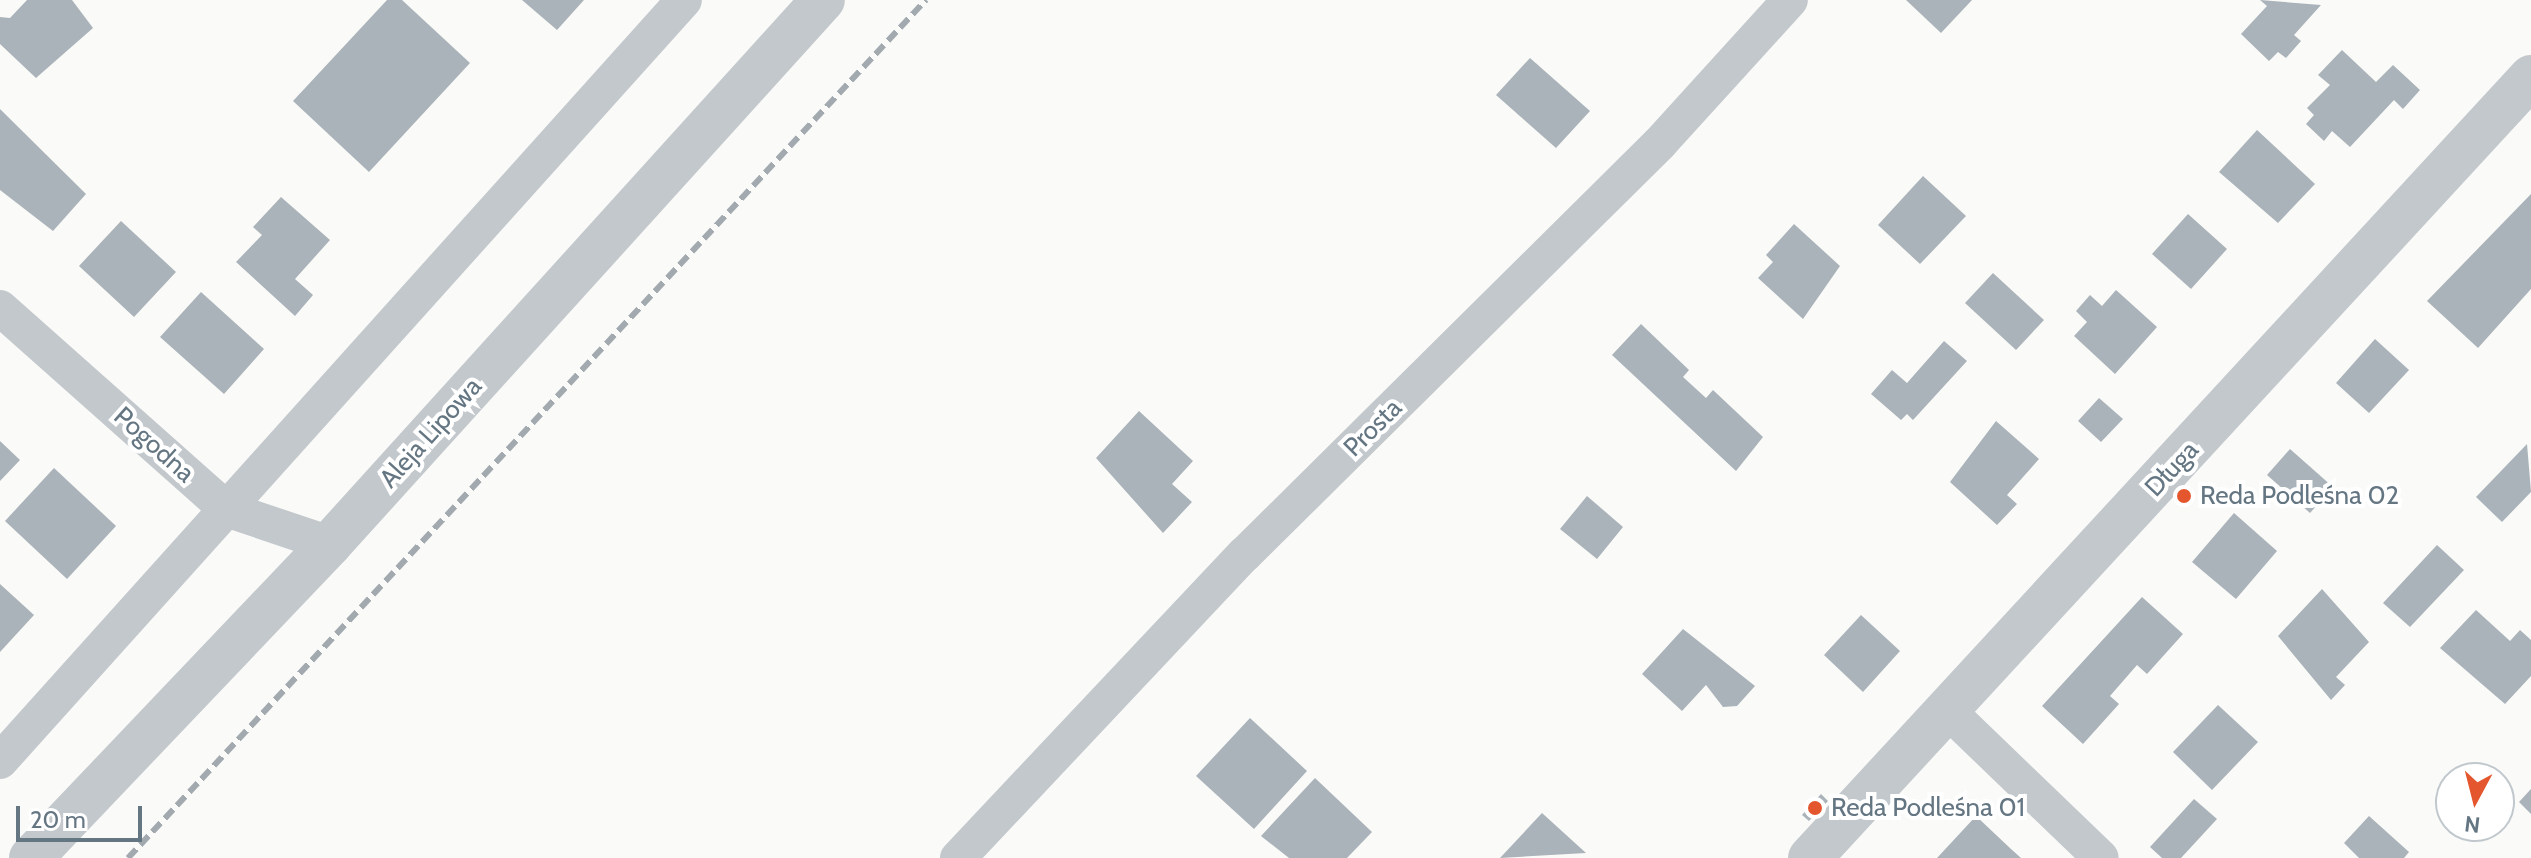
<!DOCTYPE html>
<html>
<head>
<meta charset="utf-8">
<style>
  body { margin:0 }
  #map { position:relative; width:2531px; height:858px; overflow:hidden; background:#fafaf8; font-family:Cabin,sans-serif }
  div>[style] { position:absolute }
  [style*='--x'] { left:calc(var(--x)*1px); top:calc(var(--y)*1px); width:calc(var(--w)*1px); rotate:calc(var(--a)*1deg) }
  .building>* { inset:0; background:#aab3b9 }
  .minor>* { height:36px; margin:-18px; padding:0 18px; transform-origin:18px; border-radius:18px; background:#c3c8cc }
  .tertiary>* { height:44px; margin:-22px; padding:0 22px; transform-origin:22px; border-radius:22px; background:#c3c8cc }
  .rail>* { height:6px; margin-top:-3px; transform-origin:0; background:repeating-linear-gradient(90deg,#a2aab0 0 12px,transparent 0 18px) }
  .dots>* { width:22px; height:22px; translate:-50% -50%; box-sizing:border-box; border:4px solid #fff; border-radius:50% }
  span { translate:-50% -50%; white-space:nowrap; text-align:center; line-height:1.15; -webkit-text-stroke:8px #fff; paint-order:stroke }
  .street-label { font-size:26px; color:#657683 }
  .poi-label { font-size:26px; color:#657683 }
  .left { translate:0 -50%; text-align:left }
  .north { position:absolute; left:2435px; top:762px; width:80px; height:80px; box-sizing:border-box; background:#fff; border:2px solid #c1c8cd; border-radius:50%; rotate:187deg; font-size:22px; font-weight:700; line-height:32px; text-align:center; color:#657683 }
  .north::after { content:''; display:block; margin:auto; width:28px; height:36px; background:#e4572e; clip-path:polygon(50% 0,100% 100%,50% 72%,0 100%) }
  .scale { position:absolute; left:16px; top:806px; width:126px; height:36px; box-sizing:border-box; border:4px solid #657683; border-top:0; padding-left:10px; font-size:24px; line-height:28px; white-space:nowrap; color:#657683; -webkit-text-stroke:6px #fff; paint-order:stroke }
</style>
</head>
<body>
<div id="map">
  <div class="building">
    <i style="clip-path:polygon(27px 0,72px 0,93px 28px,36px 78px,0 44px,0 17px,10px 18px)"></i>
    <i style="clip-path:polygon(387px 0,402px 0,470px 63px,369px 172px,293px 101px)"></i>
    <i style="clip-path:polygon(522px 0,584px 0,557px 30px)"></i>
    <i style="clip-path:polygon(1906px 0,1972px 0,1941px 33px)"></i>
    <i style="clip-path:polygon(2260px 0,2321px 5px,2294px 35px,2301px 41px,2286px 58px,2278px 52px,2269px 61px,2241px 34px,2267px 6px)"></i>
    <i style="clip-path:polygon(2342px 50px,2376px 82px,2393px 65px,2420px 90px,2403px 109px,2394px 100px,2350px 147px,2332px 131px,2324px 141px,2306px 124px,2314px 115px,2307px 108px,2330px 85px,2318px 75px)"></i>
    <i style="clip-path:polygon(1530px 58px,1590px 111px,1556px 148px,1496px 95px)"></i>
    <i style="clip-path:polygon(0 109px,86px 194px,53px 231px,0 190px)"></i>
    <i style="clip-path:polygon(2257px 130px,2315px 184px,2278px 223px,2219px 172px)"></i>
    <i style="clip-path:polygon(1923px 176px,1966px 216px,1920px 264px,1878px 225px)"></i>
    <i style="clip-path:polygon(2531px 194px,2531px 289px,2478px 348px,2427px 301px)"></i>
    <i style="clip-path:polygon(281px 197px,330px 240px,295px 279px,313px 295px,295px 316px,236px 262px,262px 235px,253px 227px)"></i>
    <i style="clip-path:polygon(2188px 214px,2227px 249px,2191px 289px,2152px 254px)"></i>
    <i style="clip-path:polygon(121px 221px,176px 272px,134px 317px,79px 266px)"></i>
    <i style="clip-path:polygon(1794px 224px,1840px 266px,1803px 319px,1758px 278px,1773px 262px,1766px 255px)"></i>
    <i style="clip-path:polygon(1993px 273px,2044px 320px,2016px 350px,1965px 303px)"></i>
    <i style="clip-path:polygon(2116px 290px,2157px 327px,2115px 374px,2074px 336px,2087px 322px,2076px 311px,2090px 295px,2102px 306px)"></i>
    <i style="clip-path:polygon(201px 292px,264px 349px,224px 394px,160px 337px)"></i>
    <i style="clip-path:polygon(1641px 324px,1689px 370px,1683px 377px,1706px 398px,1713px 390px,1763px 437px,1736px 471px,1612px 355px)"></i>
    <i style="clip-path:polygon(2375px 339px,2409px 370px,2369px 413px,2336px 383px)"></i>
    <i style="clip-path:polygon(1944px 341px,1967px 361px,1913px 420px,1907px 414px,1901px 420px,1871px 394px,1892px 370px,1907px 383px)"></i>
    <i style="clip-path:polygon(2099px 398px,2123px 419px,2101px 442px,2078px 421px)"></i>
    <i style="clip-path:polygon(1139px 411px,1193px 461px,1172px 484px,1192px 502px,1163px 533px,1096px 458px)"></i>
    <i style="clip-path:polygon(1996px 421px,2039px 459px,2007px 495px,2017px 504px,1997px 525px,1950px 482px)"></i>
    <i style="clip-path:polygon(0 441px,20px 460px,0 481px)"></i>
    <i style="clip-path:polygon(2527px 444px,2531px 492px,2502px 522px,2476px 497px)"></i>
    <i style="clip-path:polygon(2290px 449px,2333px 487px,2310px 513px,2267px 475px)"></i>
    <i style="clip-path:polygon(54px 468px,116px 526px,67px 579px,5px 521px)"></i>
    <i style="clip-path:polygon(1587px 496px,1623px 527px,1597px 559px,1560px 529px)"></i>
    <i style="clip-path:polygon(2234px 513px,2277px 551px,2236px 599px,2192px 562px)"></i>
    <i style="clip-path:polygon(2437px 545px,2464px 570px,2410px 627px,2383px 603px)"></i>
    <i style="clip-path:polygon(0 584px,34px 615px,0 652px)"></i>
    <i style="clip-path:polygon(2322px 589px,2369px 642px,2336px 677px,2345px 685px,2331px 700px,2278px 636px)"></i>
    <i style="clip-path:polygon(2142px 597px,2183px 634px,2147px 674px,2137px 665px,2110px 696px,2119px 704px,2083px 744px,2042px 706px)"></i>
    <i style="clip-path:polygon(2476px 610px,2510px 641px,2520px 630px,2531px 640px,2531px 676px,2505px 704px,2440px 648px)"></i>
    <i style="clip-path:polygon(1861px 615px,1900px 651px,1863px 692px,1824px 655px)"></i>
    <i style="clip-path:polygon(1683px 629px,1755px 686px,1737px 706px,1723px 707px,1706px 685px,1682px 711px,1642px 674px)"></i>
    <i style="clip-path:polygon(2218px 705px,2258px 742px,2212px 790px,2173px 752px)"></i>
    <i style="clip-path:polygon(1250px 718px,1307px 771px,1254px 829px,1196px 776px)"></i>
    <i style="clip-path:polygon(1315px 778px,1372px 832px,1347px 858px,1289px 858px,1261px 836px)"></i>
    <i style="clip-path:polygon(2531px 789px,2531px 814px,2519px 802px)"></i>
    <i style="clip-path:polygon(1821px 794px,1828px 801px,1809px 821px,1802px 815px)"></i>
    <i style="clip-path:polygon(2194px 799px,2217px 819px,2181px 858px,2162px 858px,2150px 847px)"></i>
    <i style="clip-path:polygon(1542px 813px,1586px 853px,1500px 858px)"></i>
    <i style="clip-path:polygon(1976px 816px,2011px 849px,2021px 858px,1937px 858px)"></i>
    <i style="clip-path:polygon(2369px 816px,2409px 852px,2404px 858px,2359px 858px,2344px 843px)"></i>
  </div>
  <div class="minor">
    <i style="--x:0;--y:308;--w:302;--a:41.6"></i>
    <i style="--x:226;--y:509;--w:110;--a:18.6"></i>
    <i style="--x:1945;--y:708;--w:216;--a:43.9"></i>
    <i style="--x:0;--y:761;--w:1023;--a:-48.05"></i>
    <i style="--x:958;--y:858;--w:417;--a:-46.7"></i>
    <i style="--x:1244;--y:555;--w:585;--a:-44.72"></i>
    <i style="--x:1660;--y:143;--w:193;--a:-47.7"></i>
  </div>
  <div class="tertiary">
    <i style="--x:31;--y:858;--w:434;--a:-46.4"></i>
    <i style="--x:330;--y:544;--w:734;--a:-47.82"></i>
    <i style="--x:1810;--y:858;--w:1063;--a:-47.29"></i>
  </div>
  <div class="rail">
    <i style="--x:128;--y:858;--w:1172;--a:-47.08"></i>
  </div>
  <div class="dots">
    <i style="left:2184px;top:496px;background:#e4572e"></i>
    <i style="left:1815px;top:808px;background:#e4572e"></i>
  </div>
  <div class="street-label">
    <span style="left:1373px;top:428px;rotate:-45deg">Prosta</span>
    <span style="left:431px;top:433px;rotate:-48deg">Aleja Lipowa</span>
    <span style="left:154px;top:445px;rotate:42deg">Pogodna</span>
    <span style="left:2172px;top:469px;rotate:-47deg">Długa</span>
  </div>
  <div class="poi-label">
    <span class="left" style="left:2200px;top:496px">Reda Podleśna 02</span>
    <span class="left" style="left:1831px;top:808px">Reda Podleśna 01</span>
  </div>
  <div class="north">N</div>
  <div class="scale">20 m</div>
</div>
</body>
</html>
